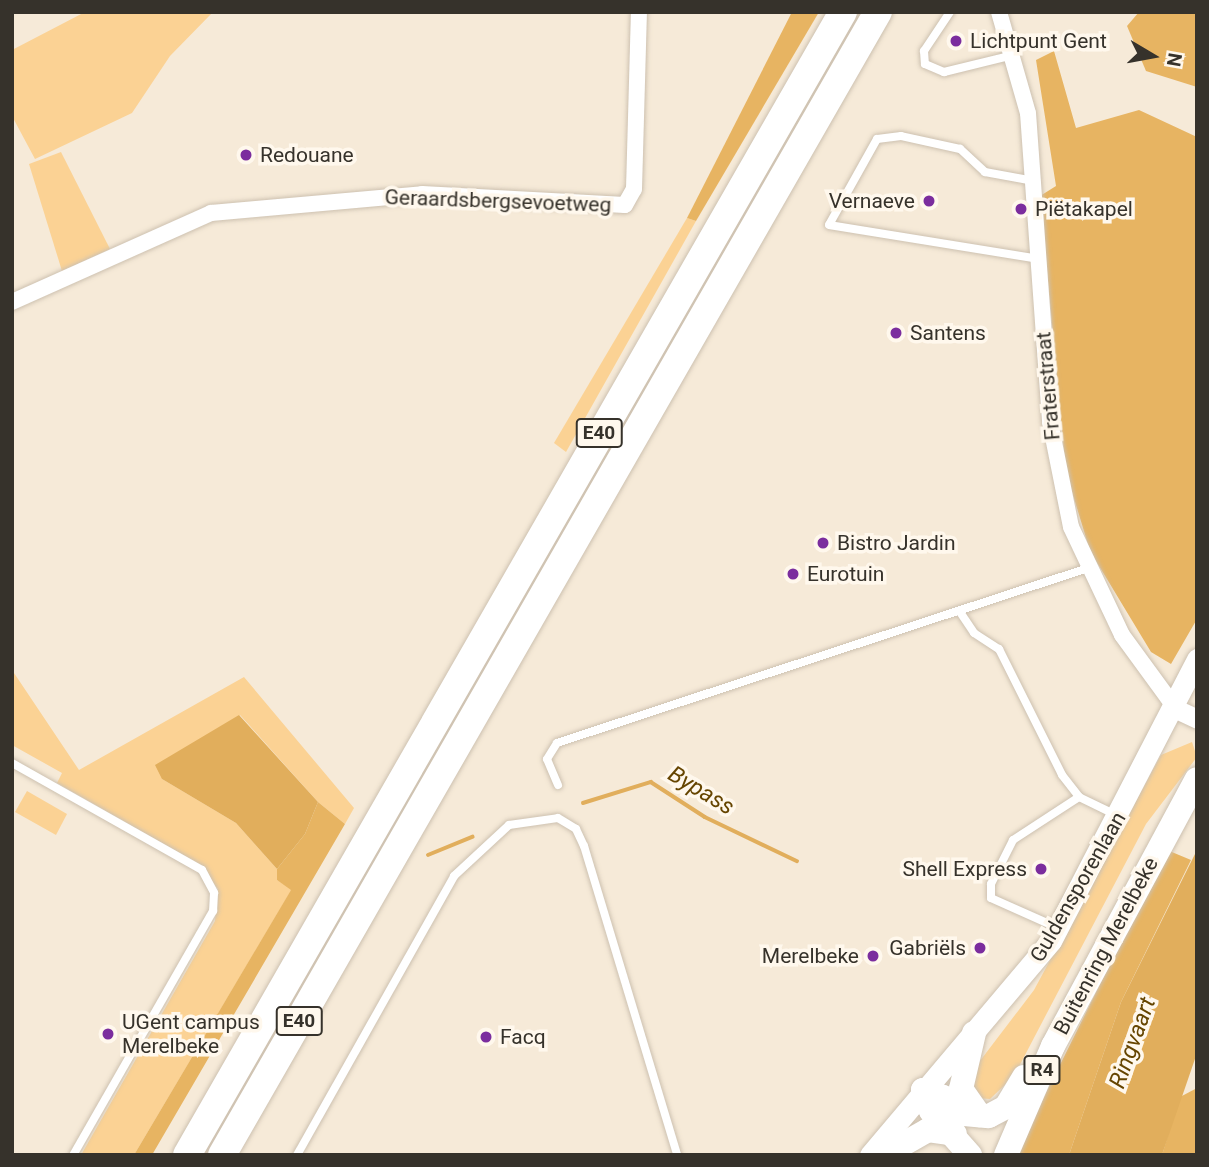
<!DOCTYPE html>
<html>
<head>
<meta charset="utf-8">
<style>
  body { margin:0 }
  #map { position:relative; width:1209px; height:1167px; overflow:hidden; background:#f6ead8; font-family:Roboto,sans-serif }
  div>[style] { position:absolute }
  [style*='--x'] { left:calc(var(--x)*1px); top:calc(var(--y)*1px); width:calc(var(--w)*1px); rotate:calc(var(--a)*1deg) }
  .green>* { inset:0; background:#fbd294 }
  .forest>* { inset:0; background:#e7b462 }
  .water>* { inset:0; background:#e1ae5c }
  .stream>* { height:3.5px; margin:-1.75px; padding:0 1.75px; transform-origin:1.75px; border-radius:1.75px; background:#e1ae5c }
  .roads { filter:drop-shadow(0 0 2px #cdc1b0) drop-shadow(0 0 2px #cdc1b0) }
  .service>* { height:8px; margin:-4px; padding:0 4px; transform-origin:4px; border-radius:4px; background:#fff }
  .minor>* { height:16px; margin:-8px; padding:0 8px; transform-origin:8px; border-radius:8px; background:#fff }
  .tertiary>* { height:19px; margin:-9.5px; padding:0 9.5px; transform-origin:9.5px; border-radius:9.5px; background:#fff }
  .secondary>* { height:21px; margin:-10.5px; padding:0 10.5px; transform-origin:10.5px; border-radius:10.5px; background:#fff }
  .trunk>* { height:24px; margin:-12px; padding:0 12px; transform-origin:12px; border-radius:12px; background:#fff }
  .motorway>* { height:28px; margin:-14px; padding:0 14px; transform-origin:14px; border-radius:14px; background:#fff }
  .dots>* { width:19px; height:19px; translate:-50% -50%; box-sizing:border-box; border:4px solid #fff8ed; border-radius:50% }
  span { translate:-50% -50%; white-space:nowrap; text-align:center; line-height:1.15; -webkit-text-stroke:7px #fff8ed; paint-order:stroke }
  .shield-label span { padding:2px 5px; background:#fff8ed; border:2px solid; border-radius:5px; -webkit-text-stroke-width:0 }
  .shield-label { font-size:19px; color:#36322b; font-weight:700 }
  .poi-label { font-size:21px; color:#36322b }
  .left { translate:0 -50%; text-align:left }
  .right { translate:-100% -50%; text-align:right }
  .street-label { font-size:21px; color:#36322b }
  .water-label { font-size:23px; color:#664500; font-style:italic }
  .frame { position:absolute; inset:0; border:14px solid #36322b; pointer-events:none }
  .north { position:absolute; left:1118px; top:21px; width:70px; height:70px; -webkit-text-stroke:5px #fff8ed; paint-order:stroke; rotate:100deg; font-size:19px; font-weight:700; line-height:28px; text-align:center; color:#36322b }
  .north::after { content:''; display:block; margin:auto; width:24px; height:32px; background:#36322b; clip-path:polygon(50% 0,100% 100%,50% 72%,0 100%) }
</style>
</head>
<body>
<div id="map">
  <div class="green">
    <i style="clip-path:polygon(85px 12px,213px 12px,170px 56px,132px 113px,35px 159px,12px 116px,12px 50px)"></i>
    <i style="clip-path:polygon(61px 152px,110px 249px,62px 271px,29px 164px)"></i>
    <i style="clip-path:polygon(687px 218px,696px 221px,566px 452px,554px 443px)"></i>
    <i style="clip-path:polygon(12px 670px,79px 770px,244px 677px,354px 808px,345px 824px,318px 802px,240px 715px,162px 779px,236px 823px,277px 869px,277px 880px,292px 889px,134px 1155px,81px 1155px,215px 921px,218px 889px,199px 864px,57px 783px,62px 773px,12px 745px)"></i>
    <i style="clip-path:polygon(1192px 742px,1197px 757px,1146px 824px,1014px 1076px,990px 1099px,976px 1098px,970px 1074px,1034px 990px,1161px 755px)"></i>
    <i style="clip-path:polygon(27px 791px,67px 814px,56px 835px,15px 812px)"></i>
  </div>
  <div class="forest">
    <i style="clip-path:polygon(792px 12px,819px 12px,696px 221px,687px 218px)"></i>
    <i style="clip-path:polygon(1139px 12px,1197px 12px,1197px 87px,1146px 71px,1127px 26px)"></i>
    <i style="clip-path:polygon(1054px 51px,1076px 128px,1139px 110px,1197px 137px,1197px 619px,1171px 664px,1151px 652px,1090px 551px,1066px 472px,1040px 196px,1056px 186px,1036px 60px)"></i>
    <i style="clip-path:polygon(318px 802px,345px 824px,152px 1155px,134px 1155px,291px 890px,277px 880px,277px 869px,305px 834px)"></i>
    <i style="clip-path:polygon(1167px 850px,1191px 860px,1121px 1002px,1069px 1155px,1015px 1155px)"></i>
    <i style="clip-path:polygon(1197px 1088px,1197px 1155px,1162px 1155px,1180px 1097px)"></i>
  </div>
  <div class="water">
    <i style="clip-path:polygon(239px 715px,318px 802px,305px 834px,277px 869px,236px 823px,162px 779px,155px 765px)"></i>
    <i style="clip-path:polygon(1197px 850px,1197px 1053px,1162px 1155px,1069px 1155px,1121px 1002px)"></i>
  </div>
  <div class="stream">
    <i style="--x:583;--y:803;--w:71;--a:-17.2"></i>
    <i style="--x:651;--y:782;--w:64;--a:32.9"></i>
    <i style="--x:705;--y:817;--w:102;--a:25.6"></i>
    <i style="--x:428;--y:855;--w:48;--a:-22.2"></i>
  </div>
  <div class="roads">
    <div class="service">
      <i style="--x:950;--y:12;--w:47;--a:123.7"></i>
      <i style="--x:924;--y:51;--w:13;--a:86"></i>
      <i style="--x:925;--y:64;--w:21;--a:23"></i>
      <i style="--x:944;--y:72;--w:71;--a:-13.8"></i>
      <i style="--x:1034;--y:181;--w:50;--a:-169.6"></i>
      <i style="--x:985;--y:172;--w:34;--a:-137"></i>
      <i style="--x:960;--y:149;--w:60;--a:-167.6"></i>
      <i style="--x:901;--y:136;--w:24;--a:173"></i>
      <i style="--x:877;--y:139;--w:98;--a:119.2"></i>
      <i style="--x:829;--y:225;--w:213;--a:9.2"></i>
      <i style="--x:960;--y:612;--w:25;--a:56"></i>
      <i style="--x:974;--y:633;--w:30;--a:33"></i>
      <i style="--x:999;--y:649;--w:141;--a:63.4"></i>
      <i style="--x:1062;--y:775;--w:28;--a:52"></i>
      <i style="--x:1079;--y:797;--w:41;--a:25.9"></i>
      <i style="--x:12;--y:763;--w:218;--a:29.4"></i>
      <i style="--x:202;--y:870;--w:26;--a:62"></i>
      <i style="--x:214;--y:893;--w:18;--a:93"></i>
      <i style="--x:213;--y:911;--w:281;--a:119.8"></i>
      <i style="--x:558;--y:785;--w:28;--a:-113"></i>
      <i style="--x:547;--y:759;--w:19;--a:-58"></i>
      <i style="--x:557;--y:743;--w:559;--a:-18.24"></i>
      <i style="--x:1056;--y:927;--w:71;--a:-156"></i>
      <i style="--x:991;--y:898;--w:14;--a:-90"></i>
      <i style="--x:991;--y:884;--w:49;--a:-63.4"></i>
      <i style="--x:1013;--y:840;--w:79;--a:-33.1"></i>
      <i style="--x:297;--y:1155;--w:320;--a:-60.6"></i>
      <i style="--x:454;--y:876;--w:75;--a:-42.8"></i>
      <i style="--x:509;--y:825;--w:49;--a:-8.1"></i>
      <i style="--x:558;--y:818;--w:21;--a:31"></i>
      <i style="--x:576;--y:829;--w:19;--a:65"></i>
      <i style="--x:584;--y:846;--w:323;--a:73.2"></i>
    </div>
    <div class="minor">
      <i style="--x:999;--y:12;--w:105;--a:74"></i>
      <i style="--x:1028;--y:113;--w:310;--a:85.9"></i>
      <i style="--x:1050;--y:422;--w:107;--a:78.7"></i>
      <i style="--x:1071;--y:527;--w:119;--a:64.7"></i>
      <i style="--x:1122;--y:635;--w:92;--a:53.9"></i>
      <i style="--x:12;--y:302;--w:218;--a:-24.1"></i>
      <i style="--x:211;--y:213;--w:212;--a:-5.1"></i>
      <i style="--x:422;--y:194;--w:203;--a:3.1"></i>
      <i style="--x:625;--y:205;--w:18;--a:-61"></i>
      <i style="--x:634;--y:189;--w:177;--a:-88.4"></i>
    </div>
    <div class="tertiary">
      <i style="--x:1176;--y:709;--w:23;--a:25"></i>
    </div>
    <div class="secondary">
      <i style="--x:870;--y:1155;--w:280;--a:-49.8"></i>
      <i style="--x:1051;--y:941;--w:318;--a:-62.6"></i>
    </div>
    <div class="trunk">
      <i style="--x:974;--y:1033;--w:57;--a:103.1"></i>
      <i style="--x:961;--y:1089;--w:32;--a:55"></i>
      <i style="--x:923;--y:1090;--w:21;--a:19"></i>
      <i style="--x:943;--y:1097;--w:27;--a:39"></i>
      <i style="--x:964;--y:1114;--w:25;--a:5"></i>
      <i style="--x:989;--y:1116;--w:19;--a:-28"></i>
      <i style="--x:1006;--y:1107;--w:35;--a:-59"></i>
      <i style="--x:923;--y:1090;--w:22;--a:69"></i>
      <i style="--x:931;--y:1111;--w:59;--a:48.4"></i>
      <i style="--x:884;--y:1155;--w:51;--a:-29.6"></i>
      <i style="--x:928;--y:1130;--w:27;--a:8"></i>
      <i style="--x:1006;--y:1155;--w:119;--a:-66.7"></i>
      <i style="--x:1053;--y:1046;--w:303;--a:-61.7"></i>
    </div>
    <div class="motorway">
      <i style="--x:187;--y:1155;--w:1318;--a:-60.15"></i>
      <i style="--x:222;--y:1155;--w:1318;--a:-60.15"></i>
    </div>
  </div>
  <div class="dots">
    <i style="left:956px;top:41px;background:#7b2d9e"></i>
    <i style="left:246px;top:155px;background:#7b2d9e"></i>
    <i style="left:929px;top:201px;background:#7b2d9e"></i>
    <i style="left:1021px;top:209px;background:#7b2d9e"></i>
    <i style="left:896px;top:333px;background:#7b2d9e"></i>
    <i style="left:823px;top:543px;background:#7b2d9e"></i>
    <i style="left:793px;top:574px;background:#7b2d9e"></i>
    <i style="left:1041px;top:869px;background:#7b2d9e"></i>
    <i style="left:980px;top:948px;background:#7b2d9e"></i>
    <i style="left:873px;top:956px;background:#7b2d9e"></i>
    <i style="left:108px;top:1034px;background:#7b2d9e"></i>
    <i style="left:486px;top:1037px;background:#7b2d9e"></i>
  </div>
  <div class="shield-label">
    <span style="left:599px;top:433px">E40</span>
    <span style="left:299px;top:1021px">E40</span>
    <span style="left:1042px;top:1070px">R4</span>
  </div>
  <div class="poi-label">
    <span class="left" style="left:970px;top:41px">Lichtpunt Gent</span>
    <span class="left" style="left:260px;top:155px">Redouane</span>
    <span class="right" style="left:915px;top:201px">Vernaeve</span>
    <span class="left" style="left:1035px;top:209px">Piëtakapel</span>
    <span class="left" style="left:910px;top:333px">Santens</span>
    <span class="left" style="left:837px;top:543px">Bistro Jardin</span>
    <span class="left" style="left:807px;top:574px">Eurotuin</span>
    <span class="right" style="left:1027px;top:869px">Shell Express</span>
    <span class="right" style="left:966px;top:948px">Gabriëls</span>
    <span class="right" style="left:859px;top:956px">Merelbeke</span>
    <span class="left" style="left:122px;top:1034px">UGent campus<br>Merelbeke</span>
    <span class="left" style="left:500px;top:1037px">Facq</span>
  </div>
  <div class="street-label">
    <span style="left:498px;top:201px;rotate:2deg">Geraardsbergsevoetweg</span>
    <span style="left:1048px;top:386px;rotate:-95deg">Fraterstraat</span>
    <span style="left:1078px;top:887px;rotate:-60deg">Guldensporenlaan</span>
    <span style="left:1106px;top:946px;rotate:-62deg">Buitenring Merelbeke</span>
  </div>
  <div class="water-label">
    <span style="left:701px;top:791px;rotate:31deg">Bypass</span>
    <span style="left:1133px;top:1043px;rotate:-70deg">Ringvaart</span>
  </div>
  <div class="frame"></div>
  <div class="north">N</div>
</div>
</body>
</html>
